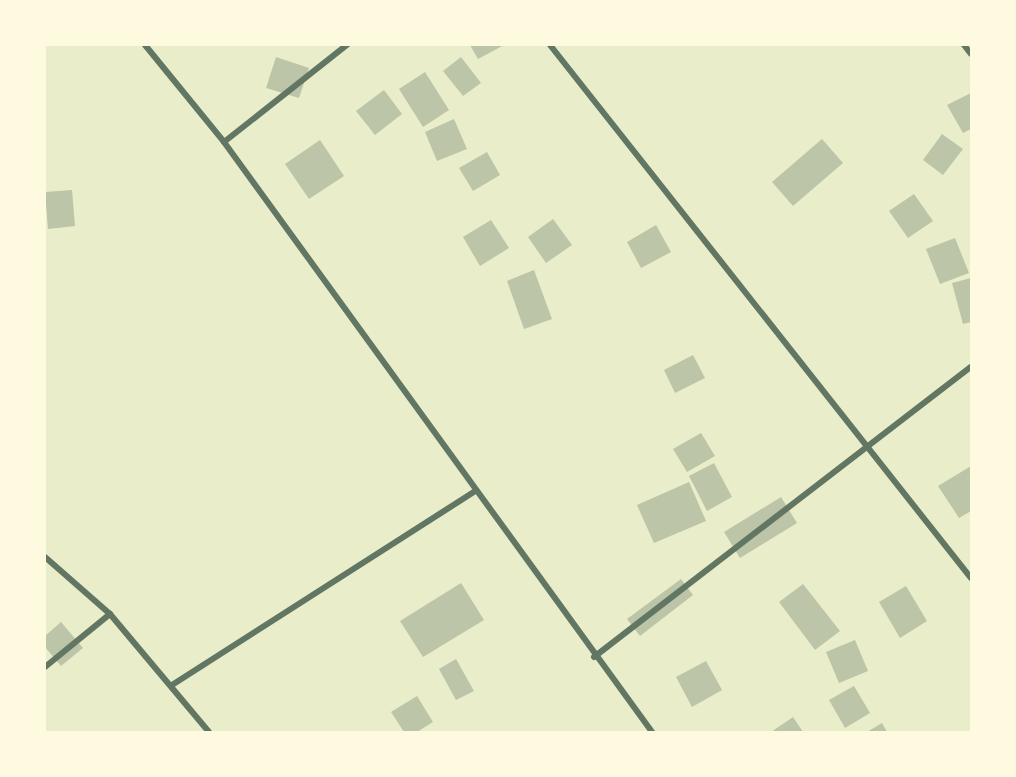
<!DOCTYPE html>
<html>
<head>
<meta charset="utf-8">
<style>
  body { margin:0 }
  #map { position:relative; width:1016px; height:777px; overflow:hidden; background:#e9edc9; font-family:Ubuntu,sans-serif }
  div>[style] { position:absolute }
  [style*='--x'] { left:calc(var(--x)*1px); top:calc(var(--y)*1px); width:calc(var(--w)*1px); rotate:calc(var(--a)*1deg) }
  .building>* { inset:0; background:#bcc5a7 }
  .minor>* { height:6px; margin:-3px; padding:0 3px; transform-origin:3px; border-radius:3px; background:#617663 }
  span { translate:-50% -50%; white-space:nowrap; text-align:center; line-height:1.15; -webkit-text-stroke:5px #fefae0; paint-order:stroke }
  .frame { position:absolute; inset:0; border:46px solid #fefae0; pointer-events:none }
</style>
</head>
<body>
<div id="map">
  <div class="building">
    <i style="clip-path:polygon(470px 45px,504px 45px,478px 59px)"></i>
    <i style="clip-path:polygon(276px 57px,309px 68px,299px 98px,266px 88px)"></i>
    <i style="clip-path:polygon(461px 57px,481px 83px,463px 96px,443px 71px)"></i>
    <i style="clip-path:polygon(425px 72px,449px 110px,423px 127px,399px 89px)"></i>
    <i style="clip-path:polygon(384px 90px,402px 114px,375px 135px,356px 111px)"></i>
    <i style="clip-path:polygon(971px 93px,971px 129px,963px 133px,947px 105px)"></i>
    <i style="clip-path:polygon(454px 119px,467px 149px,437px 161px,425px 132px)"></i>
    <i style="clip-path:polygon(942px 134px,963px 149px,943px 175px,923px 160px)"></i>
    <i style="clip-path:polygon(822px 139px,843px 163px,793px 206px,772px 182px)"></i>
    <i style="clip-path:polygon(320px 140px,344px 176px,309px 199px,285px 164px)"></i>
    <i style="clip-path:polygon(487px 152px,500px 175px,473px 191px,459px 168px)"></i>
    <i style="clip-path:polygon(72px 190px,75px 226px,48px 229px,45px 192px)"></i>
    <i style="clip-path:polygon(914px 194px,933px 221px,908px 238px,889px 211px)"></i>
    <i style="clip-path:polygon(553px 219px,572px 245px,546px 263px,528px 237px)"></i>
    <i style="clip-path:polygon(491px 220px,509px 248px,480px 266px,463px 237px)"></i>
    <i style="clip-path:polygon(656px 225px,671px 252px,641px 268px,627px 242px)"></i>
    <i style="clip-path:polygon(955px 238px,969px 273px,940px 284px,926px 249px)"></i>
    <i style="clip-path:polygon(534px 270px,552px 319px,524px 329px,507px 281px)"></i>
    <i style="clip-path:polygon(971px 278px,971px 322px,963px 324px,952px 283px)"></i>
    <i style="clip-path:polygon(693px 355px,705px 378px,675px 393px,664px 370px)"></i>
    <i style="clip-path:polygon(701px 433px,715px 456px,687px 472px,673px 449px)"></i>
    <i style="clip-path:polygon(714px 463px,732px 497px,707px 511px,689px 476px)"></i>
    <i style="clip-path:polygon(971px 466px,971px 511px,959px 518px,938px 486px)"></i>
    <i style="clip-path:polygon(689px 482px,706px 521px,654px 543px,637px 505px)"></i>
    <i style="clip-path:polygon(781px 497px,797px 523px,740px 558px,724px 532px)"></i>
    <i style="clip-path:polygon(681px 579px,693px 595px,640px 636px,627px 619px)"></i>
    <i style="clip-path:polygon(461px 583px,484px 620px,423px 657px,400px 621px)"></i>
    <i style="clip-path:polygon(803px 584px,840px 631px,815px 650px,779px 602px)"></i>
    <i style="clip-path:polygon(906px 586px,927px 621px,900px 638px,879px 602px)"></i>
    <i style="clip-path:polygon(61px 622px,83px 648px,61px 666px,45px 647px,45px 636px)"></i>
    <i style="clip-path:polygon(855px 640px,868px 671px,839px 683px,826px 652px)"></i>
    <i style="clip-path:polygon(456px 659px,474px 691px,456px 700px,439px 669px)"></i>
    <i style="clip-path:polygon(706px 661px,722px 690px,692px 707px,676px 677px)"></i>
    <i style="clip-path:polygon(854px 686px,870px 713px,845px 728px,829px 700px)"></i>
    <i style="clip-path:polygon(417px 696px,433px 722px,417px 732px,404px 732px,391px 712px)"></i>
    <i style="clip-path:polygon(793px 717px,803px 732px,771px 732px)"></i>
    <i style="clip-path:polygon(882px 723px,887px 732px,867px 732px)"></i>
  </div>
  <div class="minor">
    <i style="--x:145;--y:45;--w:125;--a:50.8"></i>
    <i style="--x:224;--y:142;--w:729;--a:54.04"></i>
    <i style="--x:550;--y:45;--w:679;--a:51.7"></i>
    <i style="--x:964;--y:45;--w:11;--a:52"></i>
    <i style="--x:224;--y:142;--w:157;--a:-38.3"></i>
    <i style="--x:45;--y:557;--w:86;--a:41.2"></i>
    <i style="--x:110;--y:614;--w:154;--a:50"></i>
    <i style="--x:594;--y:657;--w:476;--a:-37.6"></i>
    <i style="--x:45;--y:667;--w:84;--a:-39.2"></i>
    <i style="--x:172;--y:685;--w:360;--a:-32.6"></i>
  </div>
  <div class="frame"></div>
</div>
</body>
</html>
